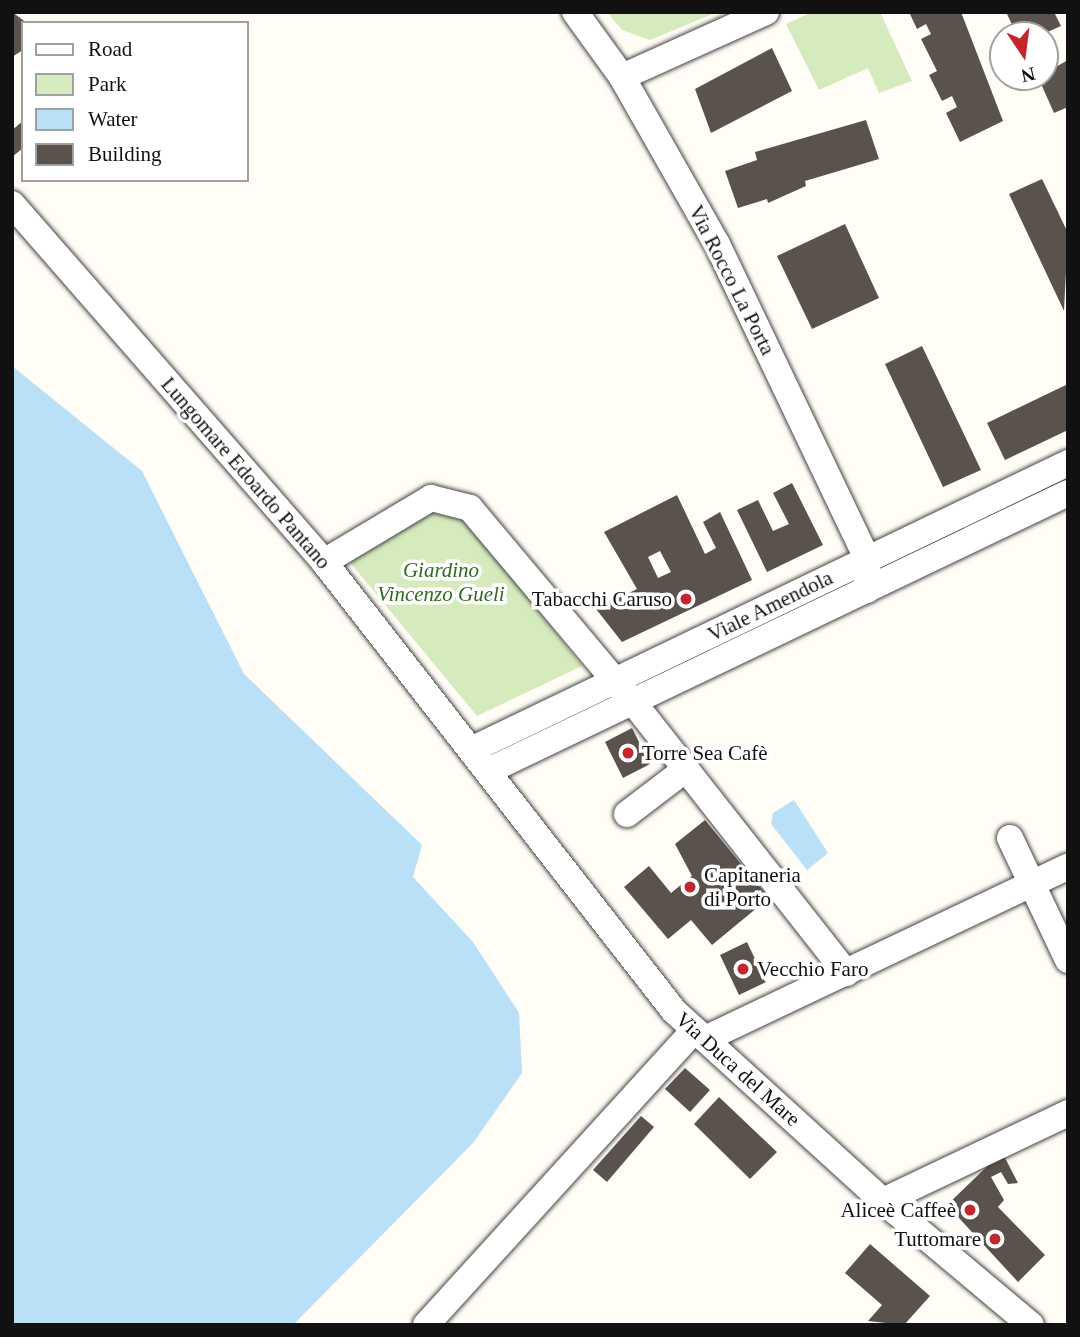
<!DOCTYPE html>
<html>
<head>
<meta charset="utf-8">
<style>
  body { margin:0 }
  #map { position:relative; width:1080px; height:1337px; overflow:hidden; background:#fffdf5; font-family:"Times New Roman",serif }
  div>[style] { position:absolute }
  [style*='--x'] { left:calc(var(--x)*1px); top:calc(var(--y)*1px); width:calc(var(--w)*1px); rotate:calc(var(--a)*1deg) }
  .green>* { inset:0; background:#d5ebbd }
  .water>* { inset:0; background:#b9e0f7 }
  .building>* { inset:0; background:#5a524d }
  .roads { filter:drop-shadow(0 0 2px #444) drop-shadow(0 0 2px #444) }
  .minor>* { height:26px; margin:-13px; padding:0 13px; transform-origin:13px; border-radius:13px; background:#fff }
  .dots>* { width:19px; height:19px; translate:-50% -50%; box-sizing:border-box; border:4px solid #fff; border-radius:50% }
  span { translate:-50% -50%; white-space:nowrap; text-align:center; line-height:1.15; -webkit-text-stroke:7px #fff; paint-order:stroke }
  .street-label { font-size:21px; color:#111 }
  .park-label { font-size:21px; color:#2f6b1f; font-style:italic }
  .poi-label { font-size:21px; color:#111 }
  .right { translate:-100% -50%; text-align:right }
  .left { translate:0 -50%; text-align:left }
  .frame { position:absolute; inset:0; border:14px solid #111; pointer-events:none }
  .legend { position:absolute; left:21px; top:21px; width:228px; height:161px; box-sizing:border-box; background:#fff; border:2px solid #a0a0a0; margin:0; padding:9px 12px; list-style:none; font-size:21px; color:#111 }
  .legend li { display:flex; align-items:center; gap:14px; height:35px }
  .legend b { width:35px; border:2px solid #a0a0a0 }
  .north { position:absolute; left:989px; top:21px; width:70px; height:70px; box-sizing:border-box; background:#fff; border:2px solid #a0a0a0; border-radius:50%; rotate:167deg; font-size:19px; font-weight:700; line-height:28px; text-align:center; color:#111 }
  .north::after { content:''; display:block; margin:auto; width:24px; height:32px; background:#c4262e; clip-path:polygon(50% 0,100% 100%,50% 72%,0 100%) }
</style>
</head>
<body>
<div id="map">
  <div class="green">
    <i style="clip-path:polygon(607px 12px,715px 12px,715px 13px,650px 40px,622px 30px)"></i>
    <i style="clip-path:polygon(812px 12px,880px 12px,912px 81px,879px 93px,868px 68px,819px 90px,786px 24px)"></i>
    <i style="clip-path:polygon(432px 510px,465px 518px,582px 666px,477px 716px,348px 560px)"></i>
  </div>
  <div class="water">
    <i style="clip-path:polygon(12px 366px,142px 471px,244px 674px,422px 845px,413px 877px,473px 942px,519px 1013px,522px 1073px,473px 1143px,293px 1325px,12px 1325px)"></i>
    <i style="clip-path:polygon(794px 800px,828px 853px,807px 870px,771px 824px,773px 813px)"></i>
  </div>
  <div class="building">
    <i style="clip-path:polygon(12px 12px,27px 23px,23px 50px,12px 57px)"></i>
    <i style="clip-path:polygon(909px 12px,961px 12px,1003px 121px,960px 142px,946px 113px,957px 107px,952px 96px,942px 101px,929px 75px,937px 71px,921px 39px,931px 34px,926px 24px,917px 29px)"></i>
    <i style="clip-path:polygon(1006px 12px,1054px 12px,1061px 26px,1041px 35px,1017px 35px)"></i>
    <i style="clip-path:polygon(772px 48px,792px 91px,711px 133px,695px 89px)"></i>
    <i style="clip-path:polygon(1068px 60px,1068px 107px,1054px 113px,1038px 77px)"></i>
    <i style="clip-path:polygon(866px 120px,879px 159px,805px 181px,806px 186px,768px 203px,767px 199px,738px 208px,725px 171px,757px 160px,755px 152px)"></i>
    <i style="clip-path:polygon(23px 121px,23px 148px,12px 157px,12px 130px)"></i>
    <i style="clip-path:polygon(1042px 179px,1068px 233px,1064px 311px,1009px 194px)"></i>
    <i style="clip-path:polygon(845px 224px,879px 298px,812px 329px,777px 256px)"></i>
    <i style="clip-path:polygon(922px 346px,981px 470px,943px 487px,885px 364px)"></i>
    <i style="clip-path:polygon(1068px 384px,1068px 430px,1005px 460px,987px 423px)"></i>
    <i style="clip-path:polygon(792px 483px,823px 545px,767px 572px,737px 510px,758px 500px,773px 531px,789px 524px,773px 493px)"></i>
    <i style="clip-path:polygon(evenodd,677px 495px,705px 554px,716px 548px,703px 522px,720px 512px,752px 580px,622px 642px,596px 609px,637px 589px,604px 532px,677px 495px,660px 551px,671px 572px,658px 578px,648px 557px,660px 551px)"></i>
    <i style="clip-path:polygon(632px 728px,650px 764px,623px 778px,605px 742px)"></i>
    <i style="clip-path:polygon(705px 820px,769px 898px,712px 945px,691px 920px,668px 939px,624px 887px,649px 866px,671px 893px,692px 876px,675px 844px)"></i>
    <i style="clip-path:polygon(747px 942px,766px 982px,739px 995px,720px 955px)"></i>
    <i style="clip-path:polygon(685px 1068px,710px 1090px,690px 1112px,665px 1089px)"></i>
    <i style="clip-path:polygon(719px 1097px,777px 1152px,750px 1179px,694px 1124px)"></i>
    <i style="clip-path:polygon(641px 1116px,654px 1127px,607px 1182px,593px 1170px)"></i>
    <i style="clip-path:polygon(1002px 1152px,1018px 1183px,1008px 1184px,1001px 1172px,991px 1177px,1004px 1200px,998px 1207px,1045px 1255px,1018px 1282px,947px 1205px)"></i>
    <i style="clip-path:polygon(870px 1244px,930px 1296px,904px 1325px,868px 1321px,882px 1305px,845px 1273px)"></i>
  </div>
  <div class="roads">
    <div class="minor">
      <i style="--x:575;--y:12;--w:80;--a:54.1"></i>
      <i style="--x:622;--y:77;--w:192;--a:60.4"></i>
      <i style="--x:717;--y:244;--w:349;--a:64.5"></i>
      <i style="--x:867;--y:559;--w:31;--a:90"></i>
      <i style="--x:622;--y:77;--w:158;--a:-24.3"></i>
      <i style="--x:12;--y:204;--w:475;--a:48.9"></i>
      <i style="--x:324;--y:562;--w:569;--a:52.06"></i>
      <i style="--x:674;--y:1011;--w:282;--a:42.3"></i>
      <i style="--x:883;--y:1201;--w:193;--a:40"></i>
      <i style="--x:324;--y:562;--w:125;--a:-30.9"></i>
      <i style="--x:431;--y:498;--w:40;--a:14.4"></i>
      <i style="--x:470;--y:508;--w:253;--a:50"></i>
      <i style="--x:633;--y:702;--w:345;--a:51.8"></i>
      <i style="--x:473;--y:749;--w:660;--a:-25.67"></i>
      <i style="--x:490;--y:770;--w:641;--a:-25.61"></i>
      <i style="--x:627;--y:814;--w:74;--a:-37.3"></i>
      <i style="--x:1010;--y:838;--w:135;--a:64.6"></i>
      <i style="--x:705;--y:1039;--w:402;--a:-25.4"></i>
      <i style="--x:883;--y:1201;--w:205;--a:-25.4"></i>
      <i style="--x:426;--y:1325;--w:399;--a:-47.7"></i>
    </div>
  </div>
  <div class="dots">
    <i style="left:686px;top:599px;background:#c4262e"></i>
    <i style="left:628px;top:753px;background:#c4262e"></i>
    <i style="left:690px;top:887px;background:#c4262e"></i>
    <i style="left:743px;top:969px;background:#c4262e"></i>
    <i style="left:970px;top:1210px;background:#c4262e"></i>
    <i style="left:995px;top:1239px;background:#c4262e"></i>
  </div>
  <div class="street-label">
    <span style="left:732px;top:280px;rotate:63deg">Via Rocco La Porta</span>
    <span style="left:246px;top:473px;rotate:49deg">Lungomare Edoardo Pantano</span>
    <span style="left:770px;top:606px;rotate:-26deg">Viale Amendola</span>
    <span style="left:738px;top:1069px;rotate:42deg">Via Duca del Mare</span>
  </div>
  <div class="park-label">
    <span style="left:441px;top:582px">Giardino<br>Vincenzo Gueli</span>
  </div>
  <div class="poi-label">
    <span class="right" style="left:672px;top:599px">Tabacchi Caruso</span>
    <span class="left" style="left:642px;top:753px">Torre Sea Cafè</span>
    <span class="left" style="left:704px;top:887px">Capitaneria<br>di Porto</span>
    <span class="left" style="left:757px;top:969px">Vecchio Faro</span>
    <span class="right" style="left:956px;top:1210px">Aliceè Caffeè</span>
    <span class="right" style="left:981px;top:1239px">Tuttomare</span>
  </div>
  <div class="frame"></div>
  <ul class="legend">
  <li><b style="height:9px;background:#fff"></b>Road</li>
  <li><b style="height:19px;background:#d5ebbd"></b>Park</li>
  <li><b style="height:19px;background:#b9e0f7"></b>Water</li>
  <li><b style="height:19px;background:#5a524d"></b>Building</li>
  </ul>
  <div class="north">N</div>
</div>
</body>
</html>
